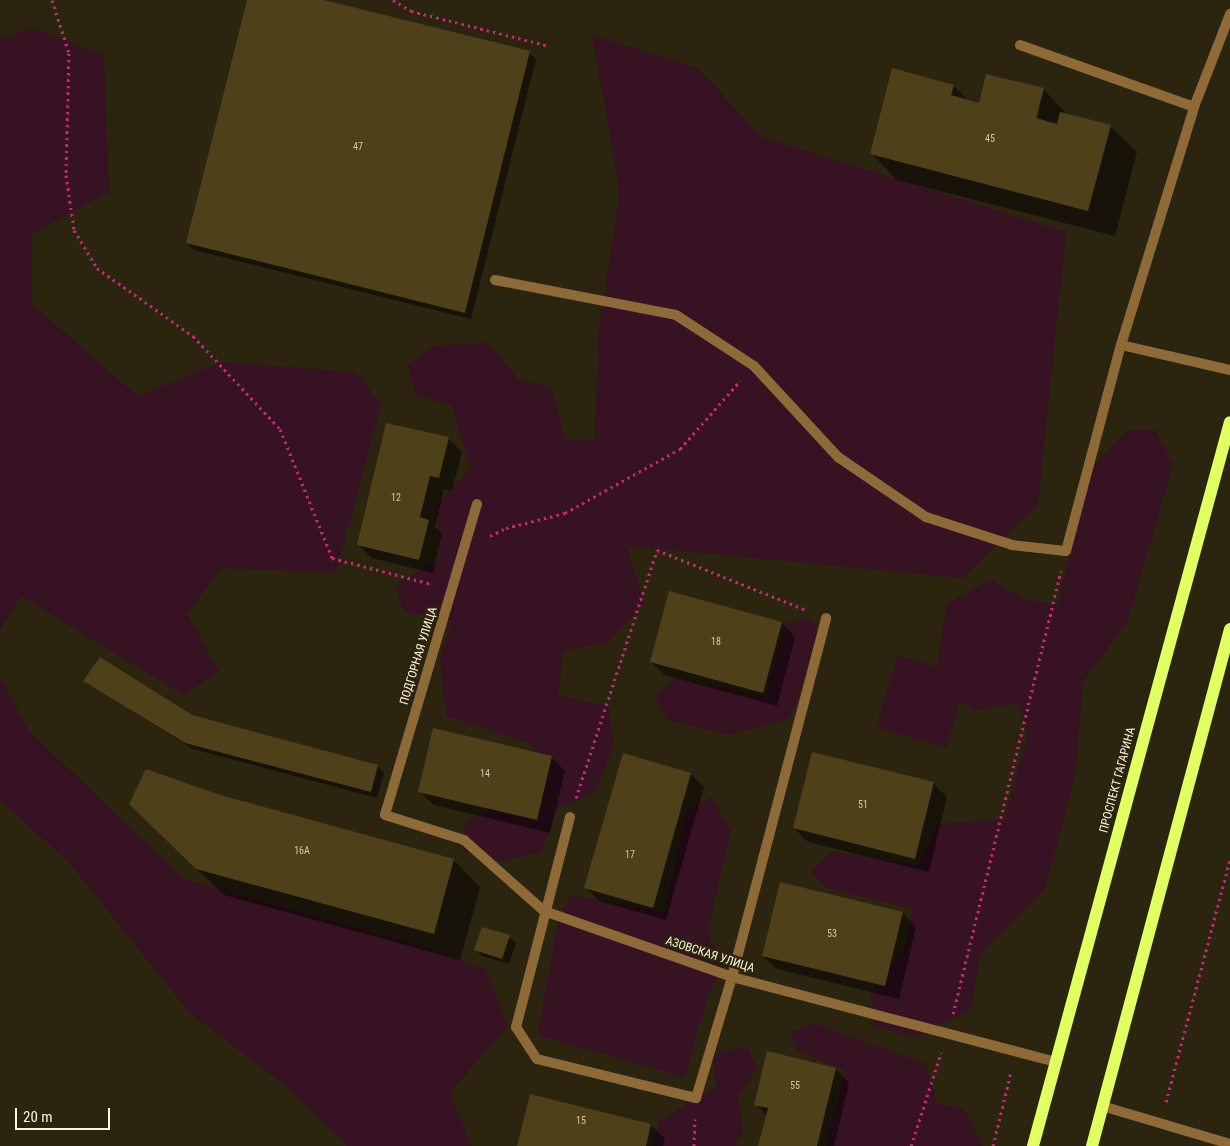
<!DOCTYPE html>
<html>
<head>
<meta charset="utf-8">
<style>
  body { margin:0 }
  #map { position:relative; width:1230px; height:1146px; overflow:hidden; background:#2b240f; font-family:"Roboto Condensed",sans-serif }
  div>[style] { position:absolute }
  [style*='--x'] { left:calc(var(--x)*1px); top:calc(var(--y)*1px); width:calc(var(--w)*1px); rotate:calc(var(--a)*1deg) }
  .green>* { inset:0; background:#361223 }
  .shadow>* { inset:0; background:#0007 }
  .building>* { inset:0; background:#4e411a }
  .path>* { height:3px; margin-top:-1.5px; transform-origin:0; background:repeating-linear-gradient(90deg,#c42877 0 2.5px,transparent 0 6.5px) }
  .service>* { height:10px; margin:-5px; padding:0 5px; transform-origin:5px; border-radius:5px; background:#8d6a37 }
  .minor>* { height:10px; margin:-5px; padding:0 5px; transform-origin:5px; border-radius:5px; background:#8d6a37 }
  .primary>* { height:12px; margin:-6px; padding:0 6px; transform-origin:6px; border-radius:6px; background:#e2ff61 }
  span { translate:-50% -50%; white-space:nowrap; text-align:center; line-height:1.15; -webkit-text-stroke:4.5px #2b240f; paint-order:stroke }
  .number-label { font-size:10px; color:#d3c6aa }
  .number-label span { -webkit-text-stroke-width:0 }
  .street-label { font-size:12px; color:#fff3da }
  .scale { position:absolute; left:15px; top:1108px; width:95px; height:22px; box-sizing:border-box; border:2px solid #fff3da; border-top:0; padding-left:6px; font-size:15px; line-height:18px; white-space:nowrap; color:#fff3da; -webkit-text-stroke:4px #2b240f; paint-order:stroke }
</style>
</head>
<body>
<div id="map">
  <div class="green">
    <i style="clip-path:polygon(32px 28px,104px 55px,109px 192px,31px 234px,32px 304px,137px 396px,222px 362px,356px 372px,381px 405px,336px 573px,221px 568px,187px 614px,219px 672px,184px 695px,21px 596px,0 630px,0 39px)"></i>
    <i style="clip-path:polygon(592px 35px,698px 68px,761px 137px,1066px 232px,1038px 505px,963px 578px,627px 546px,644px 603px,607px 643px,564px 650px,558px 696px,608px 706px,614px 744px,595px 793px,558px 808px,541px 852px,503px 861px,463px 852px,465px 823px,535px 784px,531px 744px,446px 716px,440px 658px,452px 620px,403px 611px,396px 585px,440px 559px,436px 505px,471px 468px,451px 405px,415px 395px,408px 365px,432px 346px,487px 343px,519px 380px,552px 388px,566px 441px,595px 439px,598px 334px,620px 192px)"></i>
    <i style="clip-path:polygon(1127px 430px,1155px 430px,1173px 465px,1128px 620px,1083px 682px,1075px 776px,1045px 889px,981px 954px,970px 1010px,915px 1037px,874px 1026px,871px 992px,904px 948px,913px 909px,826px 888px,811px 872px,832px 851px,919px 866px,937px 824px,1005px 819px,1028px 732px,1017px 702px,974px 711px,960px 701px,946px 748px,876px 727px,898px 655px,937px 667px,947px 603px,991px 580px,1027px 600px,1058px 605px,1090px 469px)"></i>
    <i style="clip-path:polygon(810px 618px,821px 638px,790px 718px,729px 735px,667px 720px,656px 697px,673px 678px,765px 697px,786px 623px)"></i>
    <i style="clip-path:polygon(0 676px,28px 730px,184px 879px,426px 948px,485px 969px,508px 1026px,449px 1093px,472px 1146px,348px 1146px,283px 1084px,189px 1012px,68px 861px,0 800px)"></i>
    <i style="clip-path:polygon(712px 797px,731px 831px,707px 933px,724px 963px,708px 994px,685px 1077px,538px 1035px,558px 920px,571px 895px,664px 912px,687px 810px)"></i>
    <i style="clip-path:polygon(815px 1024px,926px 1064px,937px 1103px,964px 1110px,983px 1146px,826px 1146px,845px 1071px,797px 1050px,790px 1032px)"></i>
    <i style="clip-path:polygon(746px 1046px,757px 1067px,738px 1097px,743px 1131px,735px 1146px,653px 1146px,659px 1121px,716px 1087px,713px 1055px)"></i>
  </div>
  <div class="shadow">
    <i style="clip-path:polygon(248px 0,319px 0,529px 53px,536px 59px,471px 319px,194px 250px,187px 243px)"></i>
    <i style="clip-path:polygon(evenodd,954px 86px,969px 101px,980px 104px,1043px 89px,1068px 115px,1110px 126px,1137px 152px,1115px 236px,897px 180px,871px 153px,954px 86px,1038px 106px,1040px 106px,1036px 125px,1033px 124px,1038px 106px)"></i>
    <i style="clip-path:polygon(448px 438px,462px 452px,452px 491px,444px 489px,435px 527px,442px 534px,433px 573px,372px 558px,358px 544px)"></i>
    <i style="clip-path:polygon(782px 623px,795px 637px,777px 706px,665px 675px,651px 662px)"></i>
    <i style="clip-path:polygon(84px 681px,192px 716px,377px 766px,384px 773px,377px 798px,193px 749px)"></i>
    <i style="clip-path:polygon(551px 757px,565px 771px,550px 833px,434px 805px,420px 792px)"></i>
    <i style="clip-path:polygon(691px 774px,704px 787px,666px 920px,599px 901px,585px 887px)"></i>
    <i style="clip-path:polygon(933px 783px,947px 797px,929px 872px,808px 842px,794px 828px)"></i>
    <i style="clip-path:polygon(216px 795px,454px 860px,480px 887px,460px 960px,224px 895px,157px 831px)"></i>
    <i style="clip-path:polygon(903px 913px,916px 927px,899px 999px,777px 969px,763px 956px)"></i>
    <i style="clip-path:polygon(509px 937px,516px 943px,509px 964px,482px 956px,475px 949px)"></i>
    <i style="clip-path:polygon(836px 1069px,849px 1083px,834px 1146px,760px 1146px,767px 1116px,756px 1104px)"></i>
    <i style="clip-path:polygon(531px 1096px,651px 1125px,665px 1139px,663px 1146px,518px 1146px)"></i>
  </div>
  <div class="building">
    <i style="clip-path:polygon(247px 0,324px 0,530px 51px,465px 313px,186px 243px)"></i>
    <i style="clip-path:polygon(892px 68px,954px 85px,951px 95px,979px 103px,986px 74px,1044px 88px,1036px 118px,1057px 124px,1060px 112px,1111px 125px,1088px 211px,870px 154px)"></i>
    <i style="clip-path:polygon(386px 423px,449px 437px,439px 478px,430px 476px,420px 517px,429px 520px,419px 560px,357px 545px)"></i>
    <i style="clip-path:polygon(669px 591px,782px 622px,763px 693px,650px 662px)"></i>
    <i style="clip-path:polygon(100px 657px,192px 715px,378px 765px,371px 792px,185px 743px,83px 681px)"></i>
    <i style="clip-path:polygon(433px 728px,552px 756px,537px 820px,418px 792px)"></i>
    <i style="clip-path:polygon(812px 752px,934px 782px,915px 859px,793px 828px)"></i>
    <i style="clip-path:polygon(623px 753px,691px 773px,653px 908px,584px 888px)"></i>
    <i style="clip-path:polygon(146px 769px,217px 794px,454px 859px,434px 934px,196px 869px,129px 804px)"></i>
    <i style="clip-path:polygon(780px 882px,903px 912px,885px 986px,762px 956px)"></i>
    <i style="clip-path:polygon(482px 927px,510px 935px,502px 959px,474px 950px)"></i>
    <i style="clip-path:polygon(767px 1051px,836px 1068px,817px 1146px,758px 1146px,768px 1108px,754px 1105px)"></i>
    <i style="clip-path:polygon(530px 1094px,651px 1124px,646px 1146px,517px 1146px)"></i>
  </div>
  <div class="path">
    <i style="--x:52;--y:0;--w:56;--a:72.2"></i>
    <i style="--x:69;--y:53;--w:122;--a:91.4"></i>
    <i style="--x:66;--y:175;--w:56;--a:81.7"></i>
    <i style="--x:74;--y:230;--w:44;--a:58.8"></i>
    <i style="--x:97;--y:268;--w:118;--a:35.3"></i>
    <i style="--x:193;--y:336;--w:127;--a:46.9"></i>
    <i style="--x:280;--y:429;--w:139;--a:68"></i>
    <i style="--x:332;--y:558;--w:103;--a:14.6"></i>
    <i style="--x:393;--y:0;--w:21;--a:31"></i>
    <i style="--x:411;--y:11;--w:142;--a:14.2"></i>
    <i style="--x:490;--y:536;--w:18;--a:-27"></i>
    <i style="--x:506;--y:528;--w:61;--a:-14.3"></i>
    <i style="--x:565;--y:513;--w:132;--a:-29.1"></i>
    <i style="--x:680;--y:449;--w:91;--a:-48.6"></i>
    <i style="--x:576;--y:798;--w:261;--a:-71.9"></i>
    <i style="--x:657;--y:550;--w:161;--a:21.9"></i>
    <i style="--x:953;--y:1014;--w:456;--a:-76.3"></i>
    <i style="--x:1166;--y:1102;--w:250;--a:-75.2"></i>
    <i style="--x:694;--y:1146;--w:27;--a:-88"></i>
    <i style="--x:911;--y:1146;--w:98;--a:-72.1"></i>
    <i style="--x:993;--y:1146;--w:76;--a:-76.3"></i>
  </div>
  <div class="service">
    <i style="--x:1020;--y:45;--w:185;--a:19.6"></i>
    <i style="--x:495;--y:280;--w:184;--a:10.9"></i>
    <i style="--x:676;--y:315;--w:93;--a:33.2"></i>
    <i style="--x:754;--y:366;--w:124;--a:47.3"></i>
    <i style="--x:838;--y:457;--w:107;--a:34.3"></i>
    <i style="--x:926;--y:517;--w:90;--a:18"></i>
    <i style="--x:1012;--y:545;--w:54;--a:6.3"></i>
    <i style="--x:1066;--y:551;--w:213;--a:-75.1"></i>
    <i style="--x:1121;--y:345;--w:249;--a:-72.9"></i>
    <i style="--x:1194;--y:107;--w:100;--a:-68.8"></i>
    <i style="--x:1121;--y:345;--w:112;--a:12.9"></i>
    <i style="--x:570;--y:817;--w:217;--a:104.4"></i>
    <i style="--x:516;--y:1027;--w:38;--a:57"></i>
    <i style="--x:537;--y:1059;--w:164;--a:13.8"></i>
    <i style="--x:696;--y:1098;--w:126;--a:-73.4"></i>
    <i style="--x:732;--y:977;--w:371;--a:-75.3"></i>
    <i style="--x:1102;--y:1106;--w:134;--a:16.5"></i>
  </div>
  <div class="minor">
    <i style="--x:477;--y:504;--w:324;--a:106.5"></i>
    <i style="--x:385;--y:815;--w:83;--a:17.6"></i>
    <i style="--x:464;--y:840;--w:107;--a:41.6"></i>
    <i style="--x:544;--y:911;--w:199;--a:19.3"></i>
    <i style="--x:732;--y:977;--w:335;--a:14.7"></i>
  </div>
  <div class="primary">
    <i style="--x:1033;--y:1146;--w:750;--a:-74.78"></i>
    <i style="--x:1092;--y:1146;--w:535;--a:-75.05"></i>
  </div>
  <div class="number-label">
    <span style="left:990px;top:139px">45</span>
    <span style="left:358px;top:147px">47</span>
    <span style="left:396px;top:498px">12</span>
    <span style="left:716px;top:642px">18</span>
    <span style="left:485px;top:774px">14</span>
    <span style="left:863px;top:805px">51</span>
    <span style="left:302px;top:851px">16А</span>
    <span style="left:630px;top:855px">17</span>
    <span style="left:832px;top:934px">53</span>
    <span style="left:795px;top:1086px">55</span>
    <span style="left:581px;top:1121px">15</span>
  </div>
  <div class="street-label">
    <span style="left:419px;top:656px;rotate:-73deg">ПОДГОРНАЯ УЛИЦА</span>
    <span style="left:1118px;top:780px;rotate:-75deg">ПРОСПЕКТ ГАГАРИНА</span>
    <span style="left:710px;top:955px;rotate:18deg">АЗОВСКАЯ УЛИЦА</span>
  </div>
  <div class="scale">20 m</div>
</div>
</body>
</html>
